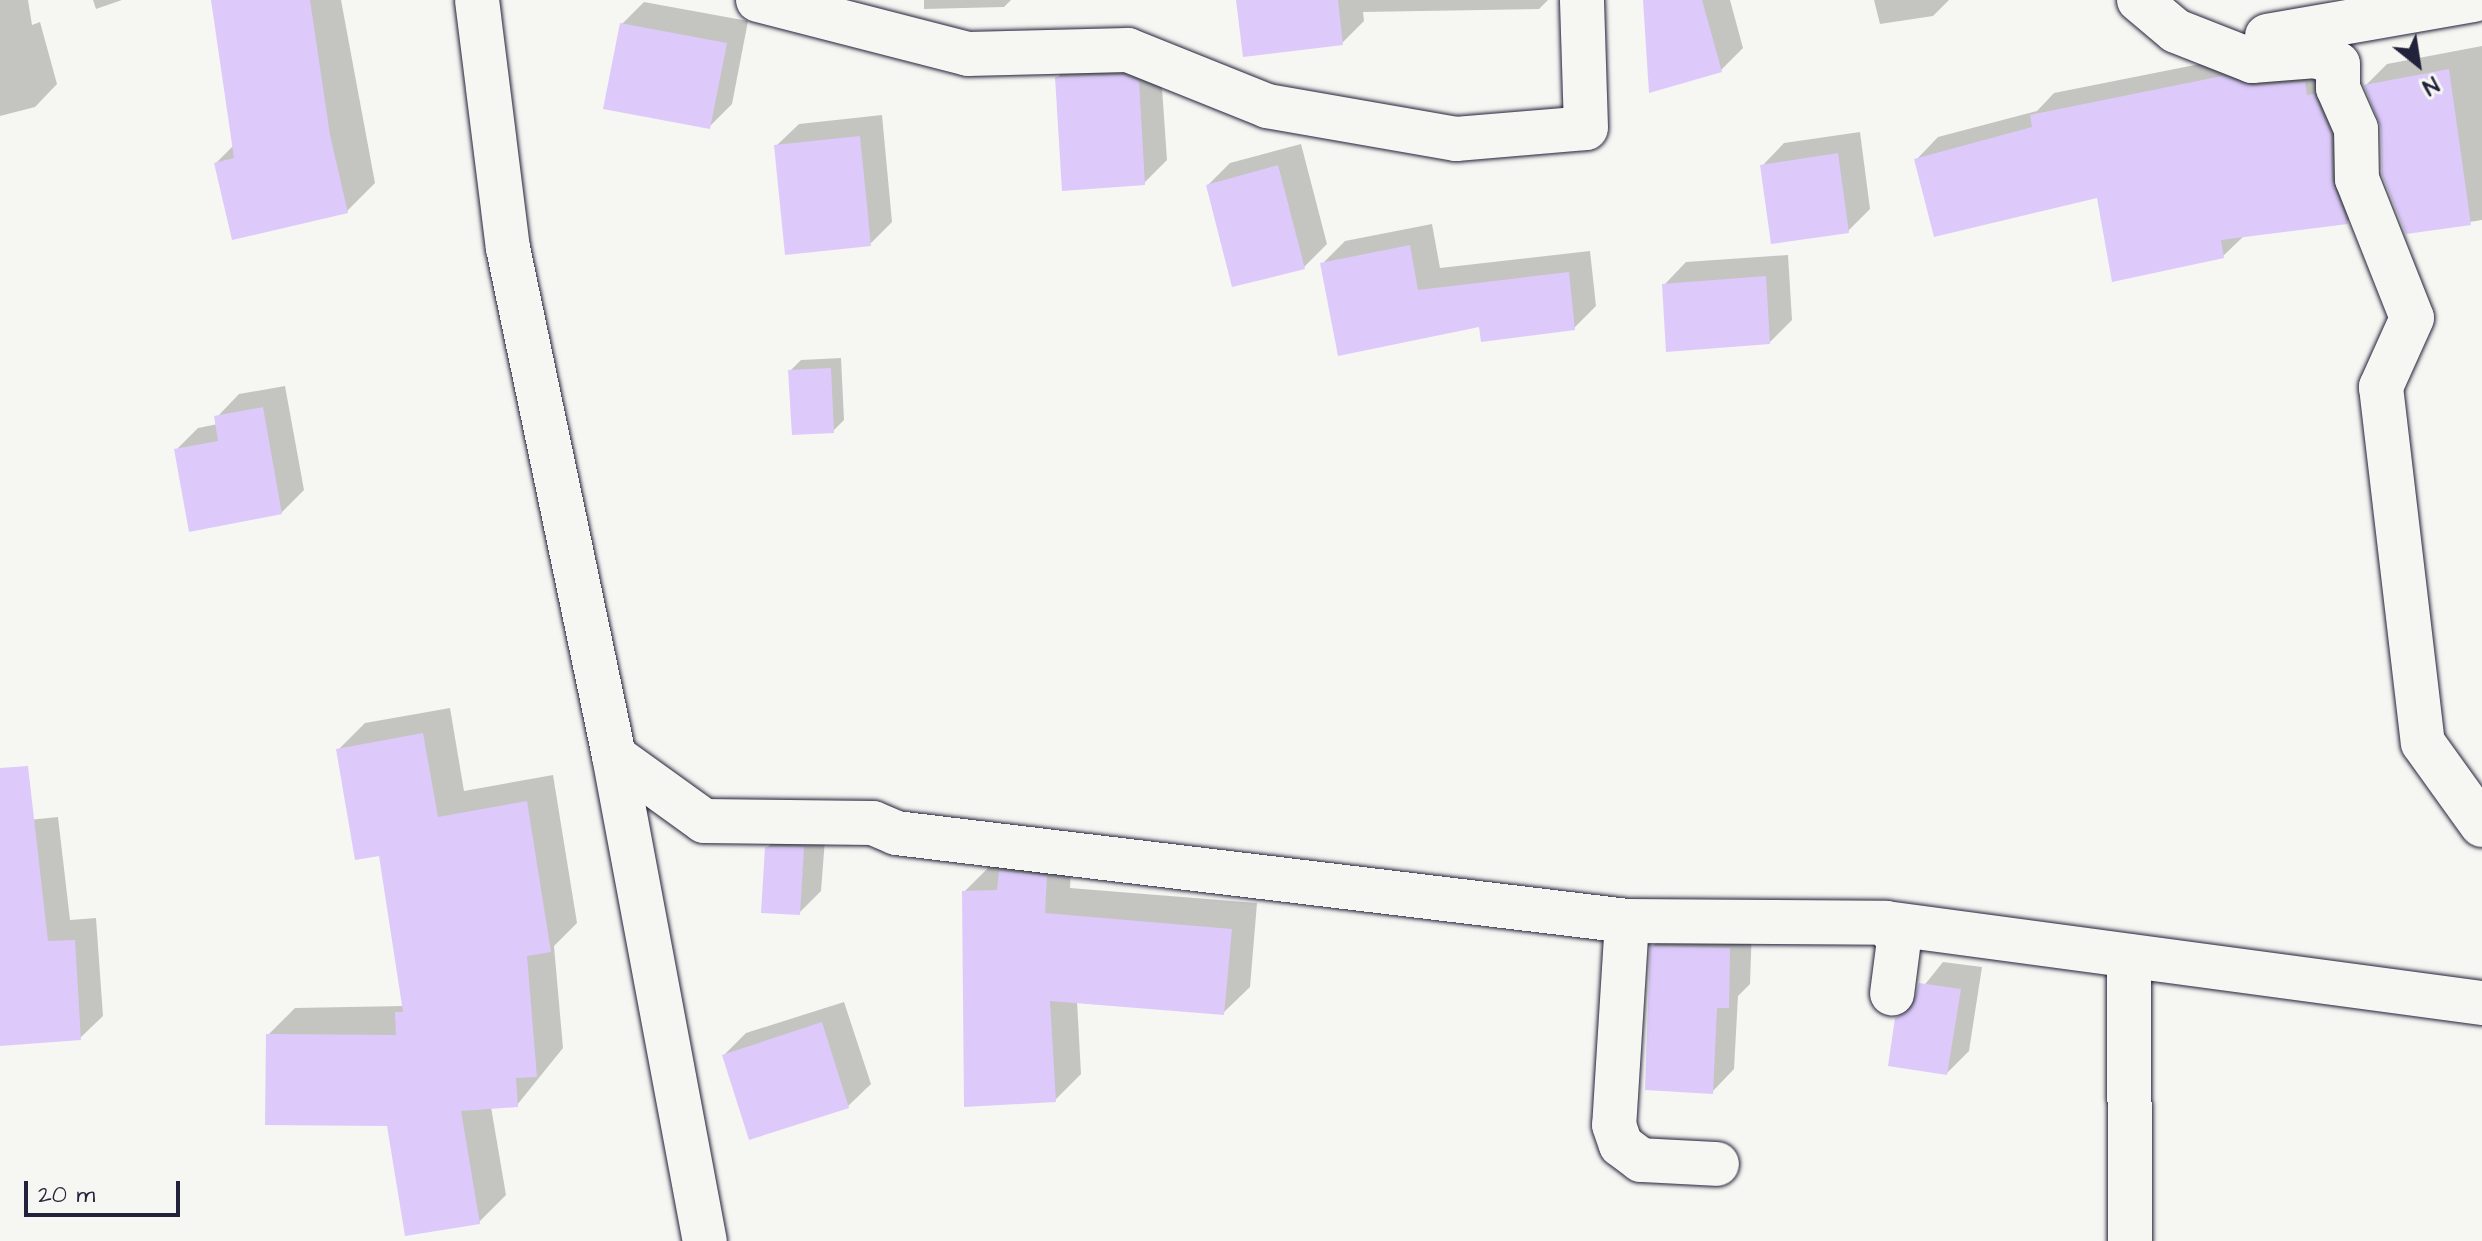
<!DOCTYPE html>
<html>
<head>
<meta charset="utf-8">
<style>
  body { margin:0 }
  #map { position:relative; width:2482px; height:1241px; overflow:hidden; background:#f6f6f2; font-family:"Architects Daughter",sans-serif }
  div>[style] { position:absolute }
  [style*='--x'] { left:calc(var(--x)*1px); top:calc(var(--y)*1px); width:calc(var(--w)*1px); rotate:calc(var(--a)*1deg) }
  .shadow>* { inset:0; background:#0003 }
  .building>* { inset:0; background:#ddcafb }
  .roads { filter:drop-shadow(0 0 2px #22223b) drop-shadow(0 0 2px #22223b) }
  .minor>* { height:44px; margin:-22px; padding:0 22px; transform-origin:22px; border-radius:22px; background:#f6f6f2 }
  span { translate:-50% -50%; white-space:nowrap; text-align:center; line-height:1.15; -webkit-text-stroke:7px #f6f6f2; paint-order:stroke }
  .north { position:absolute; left:2378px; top:24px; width:80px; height:80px; -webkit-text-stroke:6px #f6f6f2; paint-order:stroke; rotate:150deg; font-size:22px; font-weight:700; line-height:32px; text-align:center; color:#22223b }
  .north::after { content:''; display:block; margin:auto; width:28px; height:36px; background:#22223b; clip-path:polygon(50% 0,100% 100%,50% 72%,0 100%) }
  .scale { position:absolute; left:24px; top:1181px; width:156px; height:36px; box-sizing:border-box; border:4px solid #22223b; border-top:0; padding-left:10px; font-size:24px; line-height:28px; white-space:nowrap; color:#22223b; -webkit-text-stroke:6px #f6f6f2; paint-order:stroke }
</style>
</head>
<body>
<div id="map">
  <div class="shadow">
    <i style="clip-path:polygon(0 0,28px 0,32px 25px,40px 22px,57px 84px,35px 107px,0 116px)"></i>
    <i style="clip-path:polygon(93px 0,122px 0,96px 9px)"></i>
    <i style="clip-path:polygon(213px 0,341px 0,375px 183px,347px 211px,216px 163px,234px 145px)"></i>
    <i style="clip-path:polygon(924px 0,1011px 0,1004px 7px,924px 9px)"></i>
    <i style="clip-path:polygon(1238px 0,1548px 0,1539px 9px,1363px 12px,1364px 21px,1342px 43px)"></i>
    <i style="clip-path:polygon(1645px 0,1730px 0,1743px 48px,1721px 70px)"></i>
    <i style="clip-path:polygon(1874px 0,1949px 0,1933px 16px,1880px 24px)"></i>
    <i style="clip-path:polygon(644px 2px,748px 21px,732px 104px,710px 126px,622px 24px)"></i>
    <i style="clip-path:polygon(2482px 46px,2482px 220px,2407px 232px,2383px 128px,2366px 85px,2387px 64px)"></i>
    <i style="clip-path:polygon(1079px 55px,1160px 59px,1167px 160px,1144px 183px,1057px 78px)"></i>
    <i style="clip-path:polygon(2245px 55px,2328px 74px,2369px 200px,2347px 222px,2245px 235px,2223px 256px,2098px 196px,1916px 160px,1938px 137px,2037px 111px,2054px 93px)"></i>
    <i style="clip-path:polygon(882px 115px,892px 222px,870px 244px,776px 146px,799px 124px)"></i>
    <i style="clip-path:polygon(1860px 132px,1870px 209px,1848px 231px,1762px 166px,1784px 143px)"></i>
    <i style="clip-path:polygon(1301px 144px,1327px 244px,1304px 267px,1234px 285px,1208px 185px,1230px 163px)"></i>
    <i style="clip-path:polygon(1432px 224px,1440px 268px,1590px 251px,1596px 306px,1574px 328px,1481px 325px,1322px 264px,1345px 241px)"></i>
    <i style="clip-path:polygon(1788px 255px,1792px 320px,1770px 342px,1664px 285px,1686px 262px)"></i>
    <i style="clip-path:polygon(841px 358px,844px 420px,833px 431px,790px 371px,801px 360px)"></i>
    <i style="clip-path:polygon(285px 386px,304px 490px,281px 513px,176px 450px,198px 428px,218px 424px,217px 417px,239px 394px)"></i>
    <i style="clip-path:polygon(450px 708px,464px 791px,553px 775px,577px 923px,554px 946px,563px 1048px,517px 1105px,491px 1107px,506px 1195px,479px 1222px,389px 1124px,268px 1035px,295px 1008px,404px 1006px,380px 853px,339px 749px,365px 723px)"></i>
    <i style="clip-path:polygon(58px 817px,70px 920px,96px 918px,103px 1016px,80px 1038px,0 1044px,0 823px)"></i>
    <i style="clip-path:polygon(789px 825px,826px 826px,821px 891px,799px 913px,767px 848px)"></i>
    <i style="clip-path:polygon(1072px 851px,1070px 888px,1257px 903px,1250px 987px,1223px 1013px,1077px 1001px,1081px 1074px,1055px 1100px,964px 892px,991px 865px)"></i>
    <i style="clip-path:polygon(1675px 925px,1752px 926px,1750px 984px,1738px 996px,1734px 1069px,1712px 1092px,1652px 947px)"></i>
    <i style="clip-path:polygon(1943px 962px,1982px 967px,1969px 1051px,1947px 1073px,1897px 1019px)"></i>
    <i style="clip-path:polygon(844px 1002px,871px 1084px,848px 1106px,724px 1055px,746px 1033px)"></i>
  </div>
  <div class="building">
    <i style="clip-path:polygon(211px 0,310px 0,330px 135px,348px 213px,232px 240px,214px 163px,234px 158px)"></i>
    <i style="clip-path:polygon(1236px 0,1338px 0,1343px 45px,1243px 57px)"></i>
    <i style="clip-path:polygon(1643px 0,1702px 0,1722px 72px,1649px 93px)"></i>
    <i style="clip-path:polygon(620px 23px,727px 43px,710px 129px,603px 109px)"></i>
    <i style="clip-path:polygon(2449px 69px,2471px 225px,2406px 234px,2382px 174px,2381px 128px,2364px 85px)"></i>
    <i style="clip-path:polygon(1123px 75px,1139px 81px,1145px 185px,1062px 191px,1055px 77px)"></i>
    <i style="clip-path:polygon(2222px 76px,2253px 86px,2305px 82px,2307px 95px,2314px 94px,2331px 134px,2332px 180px,2348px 224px,2221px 240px,2224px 258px,2112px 282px,2097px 198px,1934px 237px,1914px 159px,2032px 127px,2030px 115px)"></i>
    <i style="clip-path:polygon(860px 136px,871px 246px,785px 255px,774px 145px)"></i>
    <i style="clip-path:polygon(1838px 153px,1849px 233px,1771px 244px,1760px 165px)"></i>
    <i style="clip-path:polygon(1278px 165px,1305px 269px,1232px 287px,1206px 185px)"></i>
    <i style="clip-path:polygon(1410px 245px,1418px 290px,1569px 272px,1575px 330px,1481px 342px,1479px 327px,1338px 356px,1320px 263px)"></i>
    <i style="clip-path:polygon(1766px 276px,1770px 344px,1666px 352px,1662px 284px)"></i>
    <i style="clip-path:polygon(831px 368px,834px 433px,792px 435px,788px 370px)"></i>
    <i style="clip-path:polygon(263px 407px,282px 514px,189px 532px,174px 449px,218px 441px,214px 416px)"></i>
    <i style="clip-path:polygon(423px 733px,438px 817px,527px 801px,551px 952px,527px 956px,537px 1077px,516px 1078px,518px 1107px,461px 1111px,480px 1224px,405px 1236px,387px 1126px,265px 1125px,266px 1034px,396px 1035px,395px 1012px,403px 1012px,379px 856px,355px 860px,336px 749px)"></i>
    <i style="clip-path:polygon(28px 766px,48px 941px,75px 940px,81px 1040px,0 1046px,0 768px)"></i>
    <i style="clip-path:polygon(765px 847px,804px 847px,800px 915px,761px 913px)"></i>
    <i style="clip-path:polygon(999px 871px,1047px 876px,1045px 913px,1232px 929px,1224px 1015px,1050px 1001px,1056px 1102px,964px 1107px,962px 891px,997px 890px)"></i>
    <i style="clip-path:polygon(1650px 946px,1730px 948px,1729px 1008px,1717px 1008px,1713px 1094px,1645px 1090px)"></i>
    <i style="clip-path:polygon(1919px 983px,1961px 989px,1947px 1075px,1888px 1066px,1895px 1018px,1912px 1008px)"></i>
    <i style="clip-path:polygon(822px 1022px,849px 1108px,749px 1140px,722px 1055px)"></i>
  </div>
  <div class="roads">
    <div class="minor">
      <i style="--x:477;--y:0;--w:250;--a:82.9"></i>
      <i style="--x:508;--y:248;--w:519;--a:78.21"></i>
      <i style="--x:614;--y:756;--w:493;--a:79.4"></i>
      <i style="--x:758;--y:0;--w:217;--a:14.4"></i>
      <i style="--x:968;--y:54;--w:160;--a:-1.4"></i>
      <i style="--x:1128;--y:50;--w:150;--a:21.9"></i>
      <i style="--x:1267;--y:106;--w:192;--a:9.9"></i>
      <i style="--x:1456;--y:139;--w:130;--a:-4.8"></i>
      <i style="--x:1586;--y:128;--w:128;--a:-91.8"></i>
      <i style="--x:2139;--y:0;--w:48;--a:40"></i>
      <i style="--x:2176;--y:31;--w:82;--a:21.5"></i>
      <i style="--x:2252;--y:61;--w:64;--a:-4.5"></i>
      <i style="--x:2316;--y:56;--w:23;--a:20"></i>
      <i style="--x:2338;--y:64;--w:24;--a:90"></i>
      <i style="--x:2338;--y:88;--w:45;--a:66.3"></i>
      <i style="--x:2356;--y:129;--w:50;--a:88.9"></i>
      <i style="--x:2357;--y:179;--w:149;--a:68.4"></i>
      <i style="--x:2412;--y:318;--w:76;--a:114.2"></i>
      <i style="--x:2381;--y:387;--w:358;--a:83.3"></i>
      <i style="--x:2423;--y:743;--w:101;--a:54.3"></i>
      <i style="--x:2267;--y:36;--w:209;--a:-9.9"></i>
      <i style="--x:614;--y:756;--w:111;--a:35.8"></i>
      <i style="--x:704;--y:821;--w:169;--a:0.7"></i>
      <i style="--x:873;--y:823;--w:25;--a:23"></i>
      <i style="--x:896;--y:833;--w:736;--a:6.86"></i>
      <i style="--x:1627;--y:921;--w:259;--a:0.4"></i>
      <i style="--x:1886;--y:923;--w:21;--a:53"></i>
      <i style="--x:1899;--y:940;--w:54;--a:97.4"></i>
      <i style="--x:1627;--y:921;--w:204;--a:93.6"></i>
      <i style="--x:1614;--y:1125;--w:21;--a:71"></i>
      <i style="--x:1621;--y:1145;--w:25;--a:37"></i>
      <i style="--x:1641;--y:1160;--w:76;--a:3"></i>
      <i style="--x:1886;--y:923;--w:601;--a:7.65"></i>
      <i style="--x:2129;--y:956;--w:285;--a:89.8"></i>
    </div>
  </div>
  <div class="north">N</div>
  <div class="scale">20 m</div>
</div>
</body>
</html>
